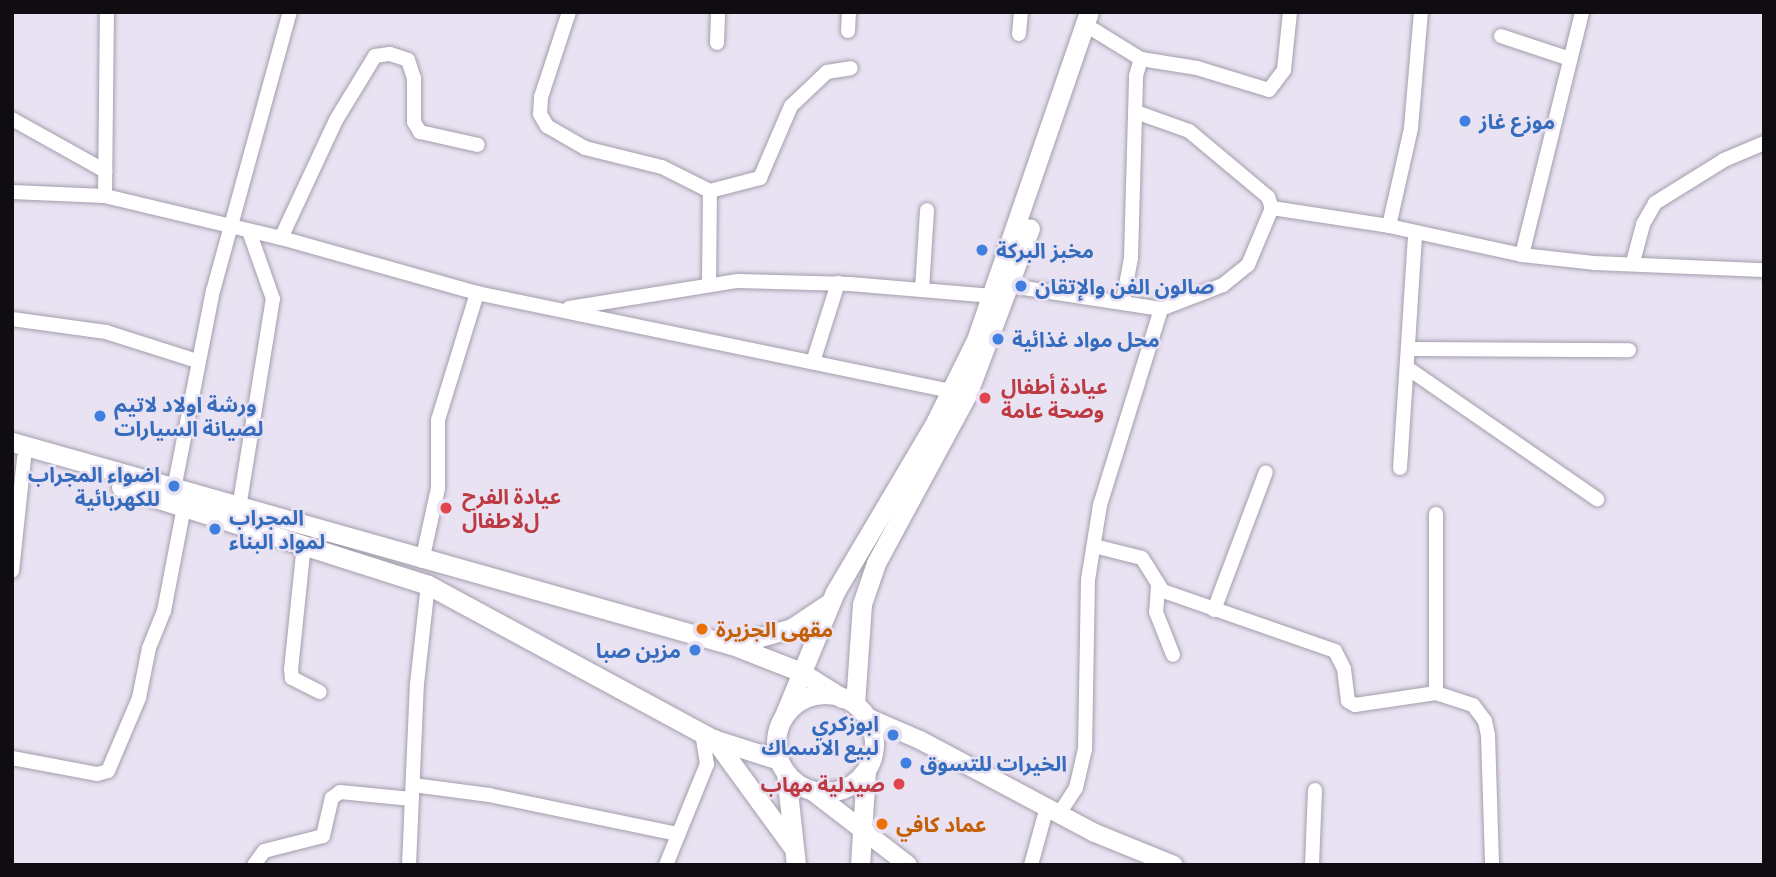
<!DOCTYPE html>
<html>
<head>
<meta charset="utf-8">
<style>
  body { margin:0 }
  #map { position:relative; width:1776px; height:877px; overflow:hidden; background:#e9e2f2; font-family:"Exo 2","Noto Sans Arabic",sans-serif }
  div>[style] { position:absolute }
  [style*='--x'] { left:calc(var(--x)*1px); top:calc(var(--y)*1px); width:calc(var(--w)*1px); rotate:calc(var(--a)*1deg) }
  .roads { filter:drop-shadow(0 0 2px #a39dac) drop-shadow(0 0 2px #a39dac) }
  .minor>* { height:14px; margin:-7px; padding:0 7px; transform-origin:7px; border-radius:7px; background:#fff }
  .tertiary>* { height:18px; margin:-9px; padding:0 9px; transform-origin:9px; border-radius:9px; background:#fff }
  .secondary>* { height:19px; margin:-9.5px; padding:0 9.5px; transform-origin:9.5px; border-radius:9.5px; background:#fff }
  .secondary>.ring { margin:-9.5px; padding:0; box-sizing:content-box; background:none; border:19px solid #fff; border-radius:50% }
  .dots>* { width:19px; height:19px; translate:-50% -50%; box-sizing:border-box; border:4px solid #e9e2f2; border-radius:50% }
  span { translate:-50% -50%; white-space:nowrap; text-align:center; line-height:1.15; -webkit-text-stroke:5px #e9e2f2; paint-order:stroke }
  .shop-label { font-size:21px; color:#366cbe; font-weight:700 }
  .left { translate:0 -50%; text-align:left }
  .right { translate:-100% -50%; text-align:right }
  .health-label { font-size:21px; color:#be3a42; font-weight:700 }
  .food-label { font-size:21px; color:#c56008; font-weight:700 }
  .frame { position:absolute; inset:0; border:14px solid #0f0d12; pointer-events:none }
</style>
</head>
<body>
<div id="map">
  <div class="roads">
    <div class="minor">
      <i style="--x:569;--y:12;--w:89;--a:108.2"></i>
      <i style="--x:541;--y:97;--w:17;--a:93"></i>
      <i style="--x:540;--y:114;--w:14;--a:60"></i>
      <i style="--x:547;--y:126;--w:44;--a:30.1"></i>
      <i style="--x:585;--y:148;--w:79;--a:13.9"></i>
      <i style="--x:662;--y:167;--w:54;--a:26.6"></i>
      <i style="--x:710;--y:191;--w:52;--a:-14.6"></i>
      <i style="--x:760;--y:178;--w:78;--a:-66.7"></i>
      <i style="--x:791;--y:106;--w:50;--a:-43.4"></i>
      <i style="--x:827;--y:72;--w:24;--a:-9"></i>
      <i style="--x:1094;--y:30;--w:55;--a:31.7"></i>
      <i style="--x:848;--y:31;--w:19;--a:-87"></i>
      <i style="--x:1019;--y:34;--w:22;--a:-85"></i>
      <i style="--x:1501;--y:36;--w:73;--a:18.4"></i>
      <i style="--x:717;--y:43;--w:31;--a:-88"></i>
      <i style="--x:12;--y:119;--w:107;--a:29.2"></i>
      <i style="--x:12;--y:192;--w:93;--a:2.5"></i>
      <i style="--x:105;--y:196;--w:181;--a:13.4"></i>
      <i style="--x:281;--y:238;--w:204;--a:15.7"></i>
      <i style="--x:477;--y:293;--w:486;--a:11.7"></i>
      <i style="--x:105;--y:196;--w:184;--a:-89.4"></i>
      <i style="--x:1272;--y:208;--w:118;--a:8.7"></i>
      <i style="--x:1389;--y:226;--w:136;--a:12.3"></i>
      <i style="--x:1522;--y:255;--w:72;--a:6.3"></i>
      <i style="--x:1594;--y:263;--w:170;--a:2.4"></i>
      <i style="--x:1389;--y:226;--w:100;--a:-77.3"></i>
      <i style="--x:1411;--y:128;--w:116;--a:-85.1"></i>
      <i style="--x:281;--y:238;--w:130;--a:-65"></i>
      <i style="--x:336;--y:120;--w:75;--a:-58.6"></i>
      <i style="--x:375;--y:56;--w:15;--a:-8"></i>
      <i style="--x:390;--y:54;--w:19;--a:18"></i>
      <i style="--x:408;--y:60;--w:19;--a:72"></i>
      <i style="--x:414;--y:78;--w:44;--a:90"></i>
      <i style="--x:414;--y:122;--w:12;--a:59"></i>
      <i style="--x:420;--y:132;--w:59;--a:12.6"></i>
      <i style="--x:1522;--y:255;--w:250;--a:-76.1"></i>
      <i style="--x:1633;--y:262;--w:39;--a:-75"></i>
      <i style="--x:1643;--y:224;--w:24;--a:-60"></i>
      <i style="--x:1655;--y:203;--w:81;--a:-31.9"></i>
      <i style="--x:1724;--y:160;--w:43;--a:-23"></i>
      <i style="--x:709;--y:283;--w:92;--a:-89.4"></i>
      <i style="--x:1011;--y:286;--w:152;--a:8.7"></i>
      <i style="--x:1161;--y:309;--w:66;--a:-21.2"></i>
      <i style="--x:1223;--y:285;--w:32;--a:-39"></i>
      <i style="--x:1248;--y:265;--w:62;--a:-67.2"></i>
      <i style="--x:1272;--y:208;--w:12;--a:-110"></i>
      <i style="--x:1268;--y:197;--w:103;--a:-140.1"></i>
      <i style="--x:1189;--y:131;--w:56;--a:-160.3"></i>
      <i style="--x:922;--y:290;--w:80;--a:-86.4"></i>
      <i style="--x:1123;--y:301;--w:44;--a:-79.5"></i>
      <i style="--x:1131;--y:258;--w:182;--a:-88.4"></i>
      <i style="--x:1136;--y:76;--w:18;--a:-74"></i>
      <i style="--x:1141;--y:59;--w:57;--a:9.1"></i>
      <i style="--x:1197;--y:68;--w:75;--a:17"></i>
      <i style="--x:1269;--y:90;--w:25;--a:-53"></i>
      <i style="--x:1284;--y:70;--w:58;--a:-84.1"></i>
      <i style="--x:569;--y:308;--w:171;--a:-9.1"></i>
      <i style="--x:738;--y:281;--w:112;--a:1.5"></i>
      <i style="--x:850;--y:284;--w:143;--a:4.8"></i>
      <i style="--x:12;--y:319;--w:95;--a:7.9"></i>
      <i style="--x:106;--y:332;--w:96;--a:17.7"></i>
      <i style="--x:1411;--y:349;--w:218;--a:0.3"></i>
      <i style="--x:813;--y:362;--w:83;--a:-72.4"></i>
      <i style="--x:1409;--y:369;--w:229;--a:34.7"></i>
      <i style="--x:1400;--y:468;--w:234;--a:-86.3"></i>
      <i style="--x:174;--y:489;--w:202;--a:-78.9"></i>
      <i style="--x:213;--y:291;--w:289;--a:-74.6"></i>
      <i style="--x:239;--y:508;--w:212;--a:-80.8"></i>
      <i style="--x:273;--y:299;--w:69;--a:-109.5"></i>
      <i style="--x:304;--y:544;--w:126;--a:95.9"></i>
      <i style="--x:291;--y:669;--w:9;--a:84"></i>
      <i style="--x:292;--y:678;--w:31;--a:27"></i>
      <i style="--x:1094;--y:546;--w:49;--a:14"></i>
      <i style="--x:1142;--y:558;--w:39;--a:58"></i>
      <i style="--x:1163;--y:591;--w:182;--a:19.2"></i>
      <i style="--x:1335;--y:651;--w:20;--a:63"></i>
      <i style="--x:1344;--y:669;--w:32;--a:83"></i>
      <i style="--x:1348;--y:701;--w:8;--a:30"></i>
      <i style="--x:1355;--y:705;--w:82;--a:-8.4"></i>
      <i style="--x:1436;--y:693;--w:39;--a:18"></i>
      <i style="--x:1473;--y:705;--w:20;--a:53"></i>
      <i style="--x:1485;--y:721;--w:14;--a:78"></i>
      <i style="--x:1488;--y:735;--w:130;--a:88.2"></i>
      <i style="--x:422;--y:561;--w:75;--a:-77.6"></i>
      <i style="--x:438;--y:488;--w:68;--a:-90"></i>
      <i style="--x:438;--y:420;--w:133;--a:-72.9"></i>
      <i style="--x:12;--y:571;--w:114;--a:-83.9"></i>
      <i style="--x:1158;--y:586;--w:26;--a:94"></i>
      <i style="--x:1156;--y:612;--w:46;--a:68.4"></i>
      <i style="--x:1214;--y:610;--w:147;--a:-69.4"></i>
      <i style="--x:1436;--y:693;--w:179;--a:-90"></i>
      <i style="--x:12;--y:758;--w:86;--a:10.7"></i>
      <i style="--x:97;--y:774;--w:11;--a:-15"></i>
      <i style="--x:108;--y:771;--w:79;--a:-67"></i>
      <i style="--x:139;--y:698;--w:51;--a:-78.7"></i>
      <i style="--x:149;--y:648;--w:40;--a:-68"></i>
      <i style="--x:164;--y:611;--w:106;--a:-79.1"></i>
      <i style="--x:413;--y:785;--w:77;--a:7.5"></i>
      <i style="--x:489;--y:795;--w:193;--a:11.7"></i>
      <i style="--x:1059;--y:814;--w:31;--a:-57"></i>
      <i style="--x:1076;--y:788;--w:39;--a:-77"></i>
      <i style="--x:1085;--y:750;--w:170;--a:-89"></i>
      <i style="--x:1088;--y:580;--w:76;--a:-80.9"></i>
      <i style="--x:1100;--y:505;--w:205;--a:-72.7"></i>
      <i style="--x:254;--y:865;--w:17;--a:-54"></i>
      <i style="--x:264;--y:851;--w:61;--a:-14.3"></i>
      <i style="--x:323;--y:836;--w:39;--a:-77"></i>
      <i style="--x:332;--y:798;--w:10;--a:-37"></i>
      <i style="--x:340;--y:792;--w:72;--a:5.6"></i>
      <i style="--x:409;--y:865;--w:181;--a:-87.5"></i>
      <i style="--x:417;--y:684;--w:100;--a:-83.7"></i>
      <i style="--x:666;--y:865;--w:109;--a:-67.9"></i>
      <i style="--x:707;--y:764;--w:32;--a:-99"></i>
      <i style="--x:1031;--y:865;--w:60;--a:-74.6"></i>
      <i style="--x:1312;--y:865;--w:75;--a:-87.7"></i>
    </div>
    <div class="tertiary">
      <i style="--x:869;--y:718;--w:56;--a:23.3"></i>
      <i style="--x:920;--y:740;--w:198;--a:28"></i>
      <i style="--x:1095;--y:833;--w:85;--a:22.1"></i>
      <i style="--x:812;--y:791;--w:121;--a:37.6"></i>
    </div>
    <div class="secondary">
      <i style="--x:12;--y:442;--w:748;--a:15.75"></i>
      <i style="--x:732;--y:645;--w:72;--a:21.2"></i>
      <i style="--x:799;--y:671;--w:51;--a:32.1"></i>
      <i style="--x:121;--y:487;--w:322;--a:17.7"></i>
      <i style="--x:428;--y:585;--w:324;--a:28.4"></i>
      <i style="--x:713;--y:739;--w:69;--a:17.7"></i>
      <i style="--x:732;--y:645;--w:62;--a:-15.8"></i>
      <i style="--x:792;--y:628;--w:45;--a:-34"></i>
      <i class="ring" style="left:776px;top:694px;width:79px;height:79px"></i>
      <i style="--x:855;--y:704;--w:100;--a:-86"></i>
      <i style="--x:862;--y:604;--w:43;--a:-71.1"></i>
      <i style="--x:876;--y:563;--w:191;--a:-61.6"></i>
      <i style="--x:967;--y:395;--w:178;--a:-69.3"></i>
      <i style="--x:783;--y:718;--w:136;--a:-67.6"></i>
      <i style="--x:835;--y:592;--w:199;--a:-59.4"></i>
      <i style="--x:936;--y:421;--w:90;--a:-63.7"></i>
      <i style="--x:976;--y:340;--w:347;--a:-71"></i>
      <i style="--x:714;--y:739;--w:132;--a:53.9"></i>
      <i style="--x:786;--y:773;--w:93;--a:83.8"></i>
      <i style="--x:860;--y:865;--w:95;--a:-86.4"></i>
    </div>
  </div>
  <div class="dots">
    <i style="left:1465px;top:121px;background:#3f7fe0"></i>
    <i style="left:982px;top:250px;background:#3f7fe0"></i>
    <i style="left:1021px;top:286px;background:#3f7fe0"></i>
    <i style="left:998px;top:339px;background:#3f7fe0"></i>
    <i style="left:985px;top:398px;background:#e0444e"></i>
    <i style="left:100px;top:416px;background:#3f7fe0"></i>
    <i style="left:174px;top:486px;background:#3f7fe0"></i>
    <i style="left:446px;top:508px;background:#e0444e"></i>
    <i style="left:215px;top:529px;background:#3f7fe0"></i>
    <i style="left:702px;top:629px;background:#e8710a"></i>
    <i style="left:695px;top:650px;background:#3f7fe0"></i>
    <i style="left:893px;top:735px;background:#3f7fe0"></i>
    <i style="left:906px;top:763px;background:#3f7fe0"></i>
    <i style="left:899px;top:784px;background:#e0444e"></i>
    <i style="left:882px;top:824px;background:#e8710a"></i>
  </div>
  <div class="shop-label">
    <span class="left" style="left:1479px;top:121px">موزع غاز</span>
    <span class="left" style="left:996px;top:250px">مخبز البركة</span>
    <span class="left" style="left:1035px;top:286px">صالون الفن والإتقان</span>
    <span class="left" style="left:1012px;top:339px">محل مواد غذائية</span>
    <span class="left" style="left:114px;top:416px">ورشة اوﻻد ﻻتيم<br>لصيانة السيارات</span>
    <span class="right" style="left:160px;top:486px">اضواء المجراب<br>للكهربائية</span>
    <span class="left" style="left:229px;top:529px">المجراب<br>لمواد البناء</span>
    <span class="right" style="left:681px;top:650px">مزين صبا</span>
    <span class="right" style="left:879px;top:735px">ابوزكري<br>لبيع اﻻسماك</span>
    <span class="left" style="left:920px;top:763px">الخيرات للتسوق</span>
  </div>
  <div class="health-label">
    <span class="left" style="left:1001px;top:398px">عيادة أطفال<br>وصحة عامة</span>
    <span class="left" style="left:462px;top:508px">عيادة الفرح<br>لﻻطفال</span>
    <span class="right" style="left:885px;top:784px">صيدلية مهاب</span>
  </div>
  <div class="food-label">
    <span class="left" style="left:716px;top:629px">مقهى الجزيرة</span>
    <span class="left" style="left:896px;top:824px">عماد كافي</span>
  </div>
  <div class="frame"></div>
</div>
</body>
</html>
